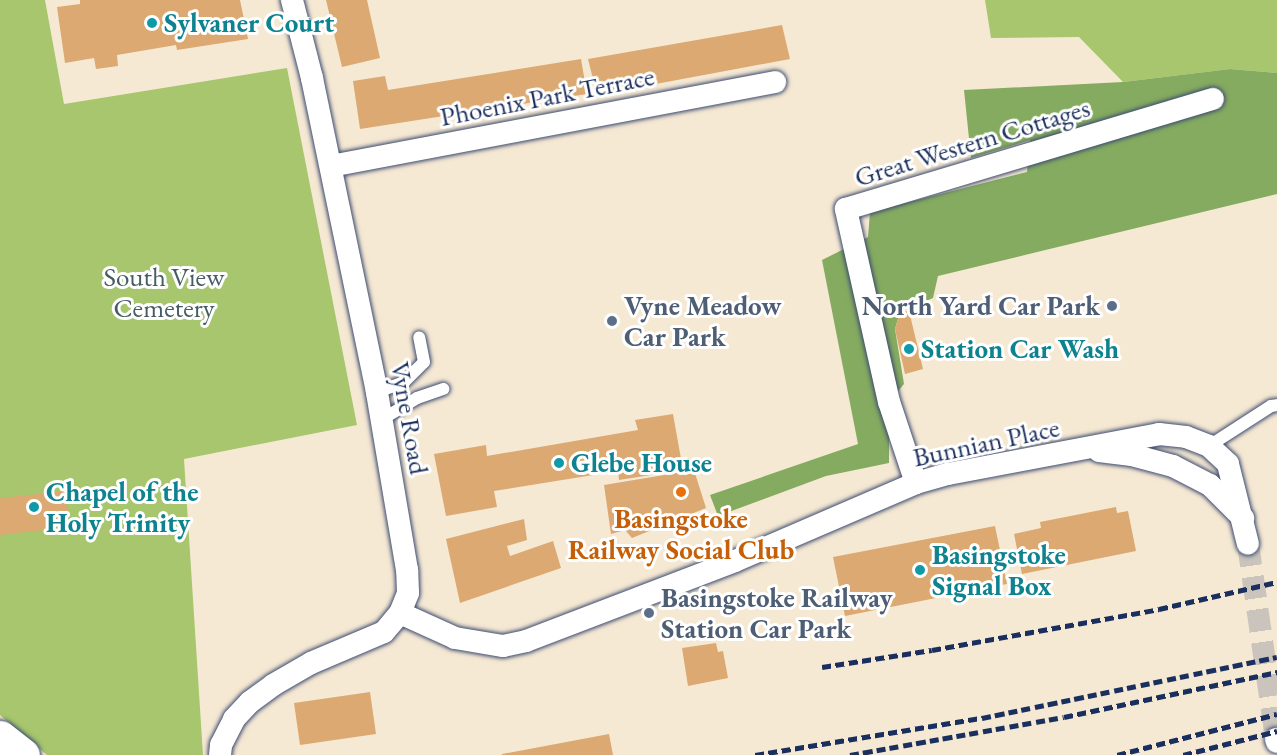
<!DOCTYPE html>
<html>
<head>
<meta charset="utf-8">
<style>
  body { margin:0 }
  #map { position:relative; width:1277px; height:755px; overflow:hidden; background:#f6e9d4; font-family:"EB Garamond",serif }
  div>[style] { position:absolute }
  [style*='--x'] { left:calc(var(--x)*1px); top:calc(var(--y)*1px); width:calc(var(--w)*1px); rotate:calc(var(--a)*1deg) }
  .green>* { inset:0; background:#a7c66d }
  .forest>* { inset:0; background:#85ab60 }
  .building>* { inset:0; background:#dba971 }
  .street-tunnel>* { height:22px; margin-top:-11px; transform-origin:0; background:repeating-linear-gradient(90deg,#cac4bc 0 22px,transparent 0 33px) }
  .roads { filter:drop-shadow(0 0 2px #3c4b70) drop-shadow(0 0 2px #3c4b70) }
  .lane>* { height:12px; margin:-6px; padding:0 6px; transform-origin:6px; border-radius:6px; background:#fff }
  .street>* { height:22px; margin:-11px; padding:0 11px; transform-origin:11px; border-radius:11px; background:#fff }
  .secondary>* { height:33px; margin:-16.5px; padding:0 16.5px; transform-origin:16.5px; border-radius:16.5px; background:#fff }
  .rail>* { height:4.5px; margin-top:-2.25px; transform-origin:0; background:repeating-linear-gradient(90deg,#1b2f5e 0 9px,transparent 0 13.5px) }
  .dots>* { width:16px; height:16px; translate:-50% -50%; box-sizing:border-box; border:3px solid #fff; border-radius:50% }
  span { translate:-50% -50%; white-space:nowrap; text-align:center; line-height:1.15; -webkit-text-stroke:6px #fff; paint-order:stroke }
  .culture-label { font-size:27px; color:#0d838f; font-weight:700 }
  .left { translate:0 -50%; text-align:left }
  .street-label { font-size:27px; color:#1b2f5e }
  .park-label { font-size:27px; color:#455c62 }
  .service-label { font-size:27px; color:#4e5e75; font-weight:700 }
  .right { translate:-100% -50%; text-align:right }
  .food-label { font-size:27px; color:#c56008; font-weight:700 }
</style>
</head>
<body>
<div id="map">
  <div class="green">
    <i style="clip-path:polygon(0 0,45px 0,64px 104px,287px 68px,357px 425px,184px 459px,203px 755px,47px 755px,0 715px)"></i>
    <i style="clip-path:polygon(985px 0,1277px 0,1277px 73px,1230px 69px,1123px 82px,1079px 37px,991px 38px)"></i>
  </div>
  <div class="forest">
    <i style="clip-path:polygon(1230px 69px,1277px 73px,1277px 194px,938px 276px,933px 298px,900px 312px,895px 329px,904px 384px,889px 402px,889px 463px,826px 476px,718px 516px,710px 495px,858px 444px,822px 260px,868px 237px,870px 212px,1027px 172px,1030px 140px,971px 158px,964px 90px,1123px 82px)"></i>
  </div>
  <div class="building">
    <i style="clip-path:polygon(80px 0,240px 0,248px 39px,177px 50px,176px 45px,117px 55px,118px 66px,96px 69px,94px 58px,65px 63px,57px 7px,80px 4px)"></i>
    <i style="clip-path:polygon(326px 0,367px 0,380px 58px,342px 67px)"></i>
    <i style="clip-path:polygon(782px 25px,790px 59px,597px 95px,588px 59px)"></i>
    <i style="clip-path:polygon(581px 59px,587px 94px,360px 129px,353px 81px,385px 76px,388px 90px)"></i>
    <i style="clip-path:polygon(909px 311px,923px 369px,905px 374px,895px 329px,900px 312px)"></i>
    <i style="clip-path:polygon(673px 414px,683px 470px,619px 480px,618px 471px,494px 491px,497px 507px,446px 516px,434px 454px,486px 445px,487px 456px,638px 430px,635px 420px)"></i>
    <i style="clip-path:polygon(694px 470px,706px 508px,632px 538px,625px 530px,611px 534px,604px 485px)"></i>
    <i style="clip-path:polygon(66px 491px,69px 517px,60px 528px,0 535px,0 498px)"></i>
    <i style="clip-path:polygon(1116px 507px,1117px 513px,1128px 511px,1136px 551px,1022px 574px,1014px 534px,1041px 528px,1040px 522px)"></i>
    <i style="clip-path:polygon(524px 519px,527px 540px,507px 546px,510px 556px,553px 541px,561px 568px,460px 603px,446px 539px)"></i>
    <i style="clip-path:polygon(995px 526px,1007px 584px,845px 616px,833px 557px)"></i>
    <i style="clip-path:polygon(716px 643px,718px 652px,723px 651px,728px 678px,688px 686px,682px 648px)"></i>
    <i style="clip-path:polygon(370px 692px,376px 734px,300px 745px,294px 703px)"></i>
    <i style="clip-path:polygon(609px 734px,613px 755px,502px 755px,502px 754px)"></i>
  </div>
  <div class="street-tunnel">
    <i style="--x:1248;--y:544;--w:197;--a:81.8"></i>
  </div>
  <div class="roads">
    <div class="lane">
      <i style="--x:377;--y:392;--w:29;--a:-20"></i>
      <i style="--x:404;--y:382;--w:28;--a:-45"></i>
      <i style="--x:424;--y:362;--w:25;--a:-101"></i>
      <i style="--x:381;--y:420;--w:42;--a:-31.4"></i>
      <i style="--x:417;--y:398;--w:28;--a:-19"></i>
      <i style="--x:1209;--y:446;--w:74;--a:-32.8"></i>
      <i style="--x:1271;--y:406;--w:6;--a:-9"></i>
    </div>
    <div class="street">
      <i style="--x:331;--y:166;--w:452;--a:-10.7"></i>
      <i style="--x:1099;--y:451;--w:33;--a:7"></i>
      <i style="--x:1132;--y:455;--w:42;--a:15"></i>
      <i style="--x:1173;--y:466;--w:42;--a:27.2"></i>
      <i style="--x:1210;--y:485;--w:47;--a:45"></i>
      <i style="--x:916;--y:483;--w:85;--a:-108.4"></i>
      <i style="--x:889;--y:402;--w:198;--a:-102.6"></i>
      <i style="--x:846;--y:209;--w:383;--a:-16.7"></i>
      <i style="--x:400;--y:613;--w:60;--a:24.4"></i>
      <i style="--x:455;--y:638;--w:49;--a:9.5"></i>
      <i style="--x:503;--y:646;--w:24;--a:-12"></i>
      <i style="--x:526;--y:641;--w:224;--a:-20.9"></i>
      <i style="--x:735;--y:561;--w:197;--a:-23.3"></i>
      <i style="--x:916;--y:483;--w:33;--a:-16"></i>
      <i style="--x:948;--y:474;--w:215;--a:-10.7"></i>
      <i style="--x:1159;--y:434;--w:27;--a:6"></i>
      <i style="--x:1186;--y:437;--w:25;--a:21"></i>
      <i style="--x:1209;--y:446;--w:26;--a:43"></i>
      <i style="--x:1228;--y:464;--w:82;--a:76"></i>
      <i style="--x:1276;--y:739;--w:3;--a:72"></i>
      <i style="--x:220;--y:755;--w:10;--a:-84"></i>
      <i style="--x:221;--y:745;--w:29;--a:-63"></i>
      <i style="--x:234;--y:719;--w:23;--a:-47"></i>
      <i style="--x:250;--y:702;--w:29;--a:-36"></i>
      <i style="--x:273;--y:685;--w:44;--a:-30.1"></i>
      <i style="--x:311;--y:663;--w:79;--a:-23"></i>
      <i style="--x:384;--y:632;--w:25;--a:-50"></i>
      <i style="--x:400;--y:613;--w:22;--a:-68"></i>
      <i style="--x:408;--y:593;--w:23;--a:-92"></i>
      <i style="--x:407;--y:570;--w:181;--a:-99.6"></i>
      <i style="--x:377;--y:392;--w:321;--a:-101.7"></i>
      <i style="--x:312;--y:78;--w:81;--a:-104.4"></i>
    </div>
    <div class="secondary">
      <i style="--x:0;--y:737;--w:29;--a:38"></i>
    </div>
  </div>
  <div class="rail">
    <i style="--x:822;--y:667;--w:111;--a:-8.8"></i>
    <i style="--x:932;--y:650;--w:231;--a:-10.2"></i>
    <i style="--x:1159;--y:609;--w:121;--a:-12.9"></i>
    <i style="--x:755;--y:755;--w:230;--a:-9.3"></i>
    <i style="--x:982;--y:718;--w:301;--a:-11.7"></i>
    <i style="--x:850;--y:755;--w:217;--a:-10.1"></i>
    <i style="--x:1064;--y:717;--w:218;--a:-11.9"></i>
    <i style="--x:1117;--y:755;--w:165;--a:-14.4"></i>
    <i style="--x:1183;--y:755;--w:97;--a:-14.3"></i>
  </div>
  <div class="dots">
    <i style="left:152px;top:23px;background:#0f9aa8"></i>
    <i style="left:1112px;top:306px;background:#5c6f8a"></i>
    <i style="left:612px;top:321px;background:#5c6f8a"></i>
    <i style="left:909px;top:349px;background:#0f9aa8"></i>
    <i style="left:559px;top:463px;background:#0f9aa8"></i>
    <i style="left:681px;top:492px;background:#e8710a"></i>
    <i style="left:34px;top:507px;background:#0f9aa8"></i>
    <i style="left:920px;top:570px;background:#0f9aa8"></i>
    <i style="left:649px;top:613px;background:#5c6f8a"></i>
  </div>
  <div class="culture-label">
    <span class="left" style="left:164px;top:23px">Sylvaner Court</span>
    <span class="left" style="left:921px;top:349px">Station Car Wash</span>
    <span class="left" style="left:571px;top:463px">Glebe House</span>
    <span class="left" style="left:46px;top:507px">Chapel of the<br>Holy Trinity</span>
    <span class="left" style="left:932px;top:570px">Basingstoke<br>Signal Box</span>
  </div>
  <div class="street-label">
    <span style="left:547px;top:96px;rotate:-11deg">Phoenix Park Terrace</span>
    <span style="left:972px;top:142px;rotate:-17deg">Great Western Cottages</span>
    <span style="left:410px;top:418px;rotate:80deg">Vyne Road</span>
    <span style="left:986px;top:442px;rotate:-12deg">Bunnian Place</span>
  </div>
  <div class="park-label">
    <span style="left:164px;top:292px">South View<br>Cemetery</span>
  </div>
  <div class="service-label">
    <span class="left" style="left:624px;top:321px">Vyne Meadow<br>Car Park</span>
    <span class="right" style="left:1100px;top:306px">North Yard Car Park</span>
    <span class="left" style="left:661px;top:613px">Basingstoke Railway<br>Station Car Park</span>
  </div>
  <div class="food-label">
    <span style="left:681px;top:534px">Basingstoke<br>Railway Social Club</span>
  </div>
</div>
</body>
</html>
